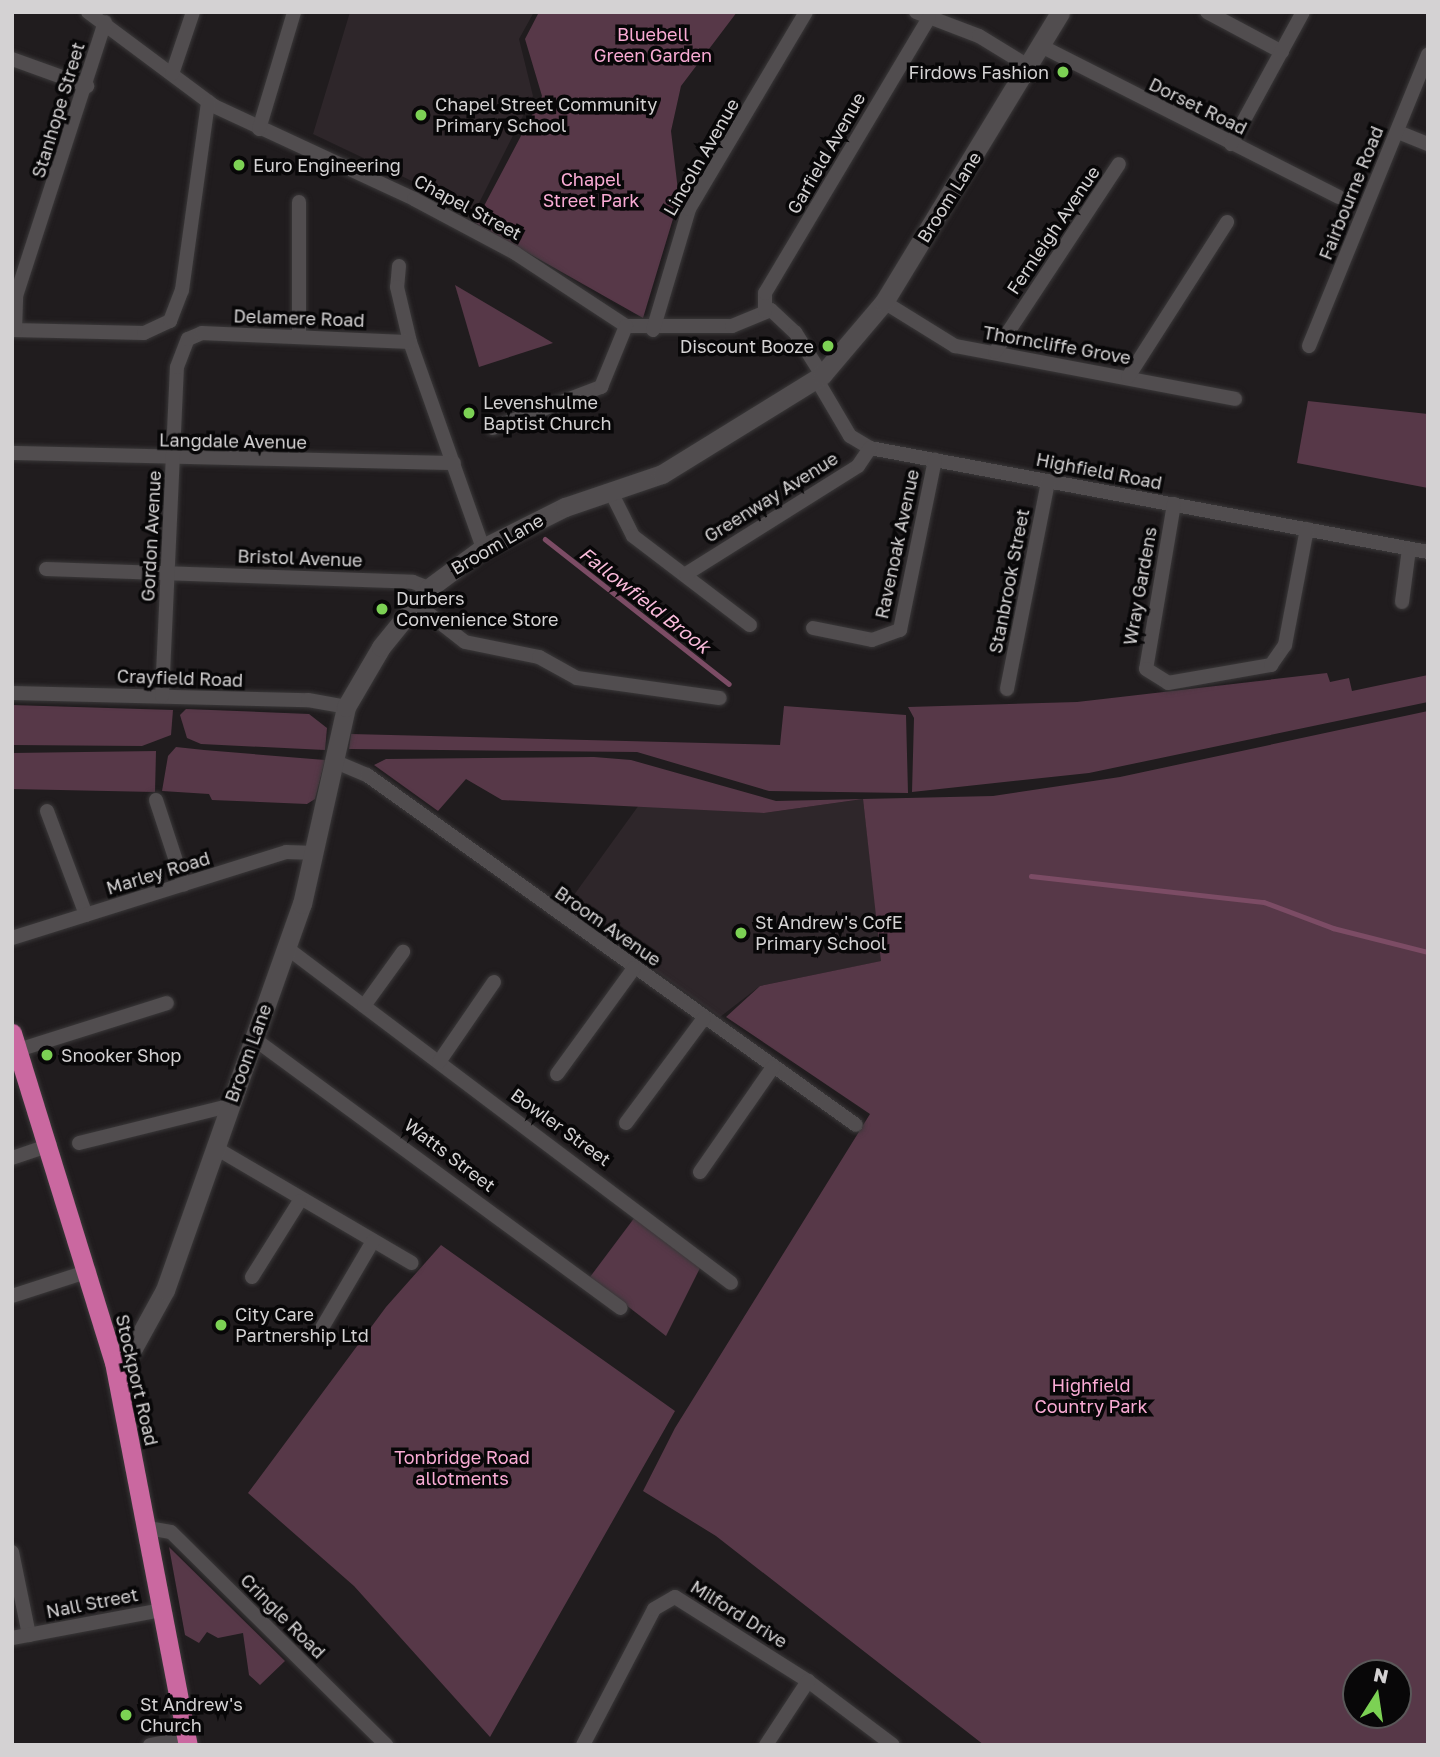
<!DOCTYPE html>
<html>
<head>
<meta charset="utf-8">
<style>
  body { margin:0 }
  #map { position:relative; width:1440px; height:1757px; overflow:hidden; background:#201c1e; font-family:"Golos Text",sans-serif }
  div>[style] { position:absolute }
  [style*='--x'] { left:calc(var(--x)*1px); top:calc(var(--y)*1px); width:calc(var(--w)*1px); rotate:calc(var(--a)*1deg) }
  .built>* { inset:0; background:#2e262a }
  .green>* { inset:0; background:#573848 }
  .stream>* { height:4.5px; margin:-2.25px; padding:0 2.25px; transform-origin:2.25px; border-radius:2.25px; background:#7c4c65 }
  .roads { filter:drop-shadow(0 0 2px #3a3839) drop-shadow(0 0 2px #3a3839) }
  .minor>* { height:14px; margin:-7px; padding:0 7px; transform-origin:7px; border-radius:7px; background:#514d4f }
  .secondary>* { height:19px; margin:-9.5px; padding:0 9.5px; transform-origin:9.5px; border-radius:9.5px; background:#514d4f }
  .trunk>* { height:19px; margin:-9.5px; padding:0 9.5px; transform-origin:9.5px; border-radius:9.5px; background:#ca68a0 }
  .dots>* { width:19px; height:19px; translate:-50% -50%; box-sizing:border-box; border:4px solid #080708; border-radius:50% }
  span { translate:-50% -50%; white-space:nowrap; text-align:center; line-height:1.15; -webkit-text-stroke:7px #080708; paint-order:stroke }
  .park-label { font-size:18px; color:#f9abd4 }
  .poi-label { font-size:18px; color:#d4d2d3 }
  .right { translate:-100% -50%; text-align:right }
  .left { translate:0 -50%; text-align:left }
  .street-label { font-size:18px; color:#d4d2d3 }
  .water-label { font-size:19px; color:#fabbdb; font-style:italic }
  .frame { position:absolute; inset:0; border:14px solid #d4d2d3; pointer-events:none }
  .north { position:absolute; left:1342px; top:1659px; width:70px; height:70px; box-sizing:border-box; background:#080708; border:2px solid #5a5859; border-radius:50%; rotate:12deg; font-size:19px; font-weight:700; line-height:28px; text-align:center; color:#d4d2d3 }
  .north::after { content:''; display:block; margin:auto; width:24px; height:32px; background:#7cd154; clip-path:polygon(50% 0,100% 100%,50% 72%,0 100%) }
</style>
</head>
<body>
<div id="map">
  <div class="built">
    <i style="clip-path:polygon(350px 12px,534px 12px,519px 39px,533px 96px,475px 211px,313px 134px)"></i>
    <i style="clip-path:polygon(863px 799px,882px 961px,760px 986px,720px 1017px,566px 906px,639px 805px,764px 813px)"></i>
  </div>
  <div class="green">
    <i style="clip-path:polygon(539px 12px,737px 12px,681px 86px,671px 131px,679px 199px,643px 318px,475px 223px,542px 96px,525px 39px)"></i>
    <i style="clip-path:polygon(455px 285px,553px 343px,479px 367px)"></i>
    <i style="clip-path:polygon(1308px 401px,1428px 414px,1428px 488px,1297px 463px)"></i>
    <i style="clip-path:polygon(1327px 673px,1330px 682px,1349px 678px,1352px 691px,1428px 675px,1428px 702px,1089px 773px,912px 792px,914px 718px,908px 707px,1077px 702px)"></i>
    <i style="clip-path:polygon(12px 705px,173px 710px,171px 735px,142px 746px,12px 745px)"></i>
    <i style="clip-path:polygon(784px 706px,906px 715px,908px 793px,769px 791px,637px 752px,349px 749px,351px 734px,780px 745px)"></i>
    <i style="clip-path:polygon(186px 709px,309px 714px,327px 728px,325px 750px,201px 744px,187px 738px,180px 715px)"></i>
    <i style="clip-path:polygon(evenodd,1428px 711px,1428px 1745px,984px 1745px,716px 1536px,643px 1491px,675px 1428px,870px 1114px,726px 1017px,760px 986px,881px 961px,863px 799px,764px 813px,502px 800px,466px 779px,438px 811px,374px 765px,386px 759px,594px 757px,631px 760px,776px 801px,993px 796px,1120px 777px,1428px 711px,1356px 1673px,1398px 1673px,1398px 1715px,1356px 1715px,1356px 1673px)"></i>
    <i style="clip-path:polygon(176px 747px,204px 750px,325px 760px,315px 799px,307px 804px,212px 800px,209px 794px,162px 791px,168px 756px)"></i>
    <i style="clip-path:polygon(12px 753px,156px 751px,155px 792px,12px 789px)"></i>
    <i style="clip-path:polygon(635px 1217px,700px 1268px,666px 1336px,590px 1277px)"></i>
    <i style="clip-path:polygon(441px 1245px,675px 1411px,490px 1737px,354px 1586px,248px 1493px,386px 1307px)"></i>
    <i style="clip-path:polygon(169px 1547px,285px 1661px,260px 1685px,249px 1675px,243px 1633px,218px 1638px,207px 1632px,199px 1643px,185px 1635px)"></i>
  </div>
  <div class="stream">
    <i style="--x:545;--y:539;--w:234;--a:38.2"></i>
    <i style="--x:1031;--y:876;--w:234;--a:6.4"></i>
    <i style="--x:1264;--y:902;--w:74;--a:20.6"></i>
    <i style="--x:1333;--y:928;--w:98;--a:14.2"></i>
  </div>
  <div class="roads">
    <div class="minor">
      <i style="--x:88;--y:12;--w:157;--a:36.7"></i>
      <i style="--x:214;--y:106;--w:221;--a:24.9"></i>
      <i style="--x:414;--y:199;--w:115;--a:28.1"></i>
      <i style="--x:515;--y:253;--w:133;--a:33.3"></i>
      <i style="--x:626;--y:326;--w:106;--a:0"></i>
      <i style="--x:732;--y:326;--w:42;--a:-22.3"></i>
      <i style="--x:771;--y:310;--w:33;--a:43"></i>
      <i style="--x:795;--y:332;--w:51;--a:57.9"></i>
      <i style="--x:916;--y:12;--w:67;--a:20.9"></i>
      <i style="--x:979;--y:36;--w:57;--a:31.5"></i>
      <i style="--x:1207;--y:12;--w:85;--a:28.1"></i>
      <i style="--x:1041;--y:46;--w:334;--a:26.9"></i>
      <i style="--x:12;--y:59;--w:80;--a:19.8"></i>
      <i style="--x:172;--y:74;--w:65;--a:-71.3"></i>
      <i style="--x:259;--y:129;--w:122;--a:-73.3"></i>
      <i style="--x:1398;--y:132;--w:32;--a:22"></i>
      <i style="--x:1231;--y:144;--w:150;--a:-61.4"></i>
      <i style="--x:399;--y:266;--w:21;--a:95"></i>
      <i style="--x:397;--y:287;--w:57;--a:76.7"></i>
      <i style="--x:410;--y:342;--w:219;--a:70.5"></i>
      <i style="--x:884;--y:302;--w:84;--a:31.8"></i>
      <i style="--x:955;--y:346;--w:285;--a:10.7"></i>
      <i style="--x:765;--y:311;--w:18;--a:-90"></i>
      <i style="--x:765;--y:293;--w:320;--a:-59.2"></i>
      <i style="--x:12;--y:330;--w:132;--a:1.3"></i>
      <i style="--x:144;--y:333;--w:29;--a:-25"></i>
      <i style="--x:170;--y:321;--w:33;--a:-69"></i>
      <i style="--x:182;--y:290;--w:190;--a:-82.1"></i>
      <i style="--x:15;--y:330;--w:34;--a:-88"></i>
      <i style="--x:16;--y:296;--w:288;--a:-72"></i>
      <i style="--x:653;--y:330;--w:126;--a:-73.4"></i>
      <i style="--x:689;--y:209;--w:229;--a:-59.3"></i>
      <i style="--x:299;--y:336;--w:134;--a:-90"></i>
      <i style="--x:1309;--y:346;--w:315;--a:-67.8"></i>
      <i style="--x:995;--y:352;--w:225;--a:-56.6"></i>
      <i style="--x:1128;--y:377;--w:184;--a:-57.4"></i>
      <i style="--x:817;--y:380;--w:65;--a:59.5"></i>
      <i style="--x:850;--y:436;--w:23;--a:31"></i>
      <i style="--x:870;--y:448;--w:568;--a:10.56"></i>
      <i style="--x:493;--y:428;--w:116;--a:-20.8"></i>
      <i style="--x:601;--y:387;--w:66;--a:-67.7"></i>
      <i style="--x:12;--y:453;--w:442;--a:1.3"></i>
      <i style="--x:611;--y:492;--w:49;--a:63.4"></i>
      <i style="--x:633;--y:536;--w:147;--a:37.3"></i>
      <i style="--x:1174;--y:504;--w:167;--a:99.6"></i>
      <i style="--x:1146;--y:669;--w:26;--a:32"></i>
      <i style="--x:1168;--y:683;--w:105;--a:-9.9"></i>
      <i style="--x:1271;--y:665;--w:24;--a:-55"></i>
      <i style="--x:1285;--y:645;--w:118;--a:-79.3"></i>
      <i style="--x:46;--y:569;--w:367;--a:2"></i>
      <i style="--x:413;--y:582;--w:17;--a:21"></i>
      <i style="--x:686;--y:574;--w:203;--a:-32.1"></i>
      <i style="--x:858;--y:466;--w:22;--a:-56"></i>
      <i style="--x:1402;--y:602;--w:53;--a:-82.5"></i>
      <i style="--x:415;--y:603;--w:63;--a:38"></i>
      <i style="--x:465;--y:642;--w:76;--a:11.5"></i>
      <i style="--x:539;--y:657;--w:43;--a:28.9"></i>
      <i style="--x:577;--y:678;--w:144;--a:8"></i>
      <i style="--x:813;--y:628;--w:60;--a:11.5"></i>
      <i style="--x:872;--y:640;--w:30;--a:-20"></i>
      <i style="--x:900;--y:630;--w:174;--a:-78.4"></i>
      <i style="--x:1007;--y:689;--w:212;--a:-78.8"></i>
      <i style="--x:12;--y:693;--w:296;--a:1.4"></i>
      <i style="--x:308;--y:700;--w:39;--a:10"></i>
      <i style="--x:162;--y:696;--w:329;--a:-87.4"></i>
      <i style="--x:177;--y:367;--w:30;--a:-69"></i>
      <i style="--x:188;--y:339;--w:15;--a:-23"></i>
      <i style="--x:202;--y:333;--w:208;--a:2.5"></i>
      <i style="--x:336;--y:762;--w:34;--a:23"></i>
      <i style="--x:367;--y:775;--w:601;--a:35.59"></i>
      <i style="--x:156;--y:800;--w:89;--a:71.8"></i>
      <i style="--x:47;--y:811;--w:111;--a:69.4"></i>
      <i style="--x:12;--y:938;--w:287;--a:-17.4"></i>
      <i style="--x:286;--y:852;--w:30;--a:2"></i>
      <i style="--x:287;--y:948;--w:556;--a:37.03"></i>
      <i style="--x:364;--y:1006;--w:67;--a:-54.2"></i>
      <i style="--x:253;--y:1038;--w:456;--a:36.3"></i>
      <i style="--x:18;--y:1050;--w:156;--a:-17.5"></i>
      <i style="--x:439;--y:1062;--w:97;--a:-55.5"></i>
      <i style="--x:557;--y:1074;--w:131;--a:-54"></i>
      <i style="--x:626;--y:1123;--w:131;--a:-53.4"></i>
      <i style="--x:79;--y:1143;--w:154;--a:-13.9"></i>
      <i style="--x:214;--y:1147;--w:229;--a:30.4"></i>
      <i style="--x:12;--y:1158;--w:40;--a:-18.9"></i>
      <i style="--x:700;--y:1172;--w:128;--a:-55.2"></i>
      <i style="--x:252;--y:1277;--w:89;--a:-57.9"></i>
      <i style="--x:12;--y:1296;--w:81;--a:-18"></i>
      <i style="--x:319;--y:1333;--w:107;--a:-59.6"></i>
      <i style="--x:148;--y:1528;--w:23;--a:10"></i>
      <i style="--x:171;--y:1532;--w:303;--a:44.7"></i>
      <i style="--x:12;--y:1552;--w:85;--a:78.4"></i>
      <i style="--x:12;--y:1638;--w:153;--a:-10.6"></i>
      <i style="--x:150;--y:1745;--w:38;--a:-11"></i>
      <i style="--x:583;--y:1745;--w:153;--a:-62.4"></i>
      <i style="--x:654;--y:1609;--w:24;--a:-30"></i>
      <i style="--x:675;--y:1597;--w:157;--a:32.3"></i>
      <i style="--x:808;--y:1681;--w:106;--a:37"></i>
      <i style="--x:766;--y:1745;--w:77;--a:-56.7"></i>
    </div>
    <div class="secondary">
      <i style="--x:114;--y:1362;--w:22;--a:-34"></i>
      <i style="--x:132;--y:1350;--w:68;--a:-61.2"></i>
      <i style="--x:165;--y:1290;--w:410;--a:-70.5"></i>
      <i style="--x:302;--y:904;--w:202;--a:-77.4"></i>
      <i style="--x:346;--y:707;--w:69;--a:-59.7"></i>
      <i style="--x:381;--y:647;--w:76;--a:-50.9"></i>
      <i style="--x:429;--y:588;--w:67;--a:-36.5"></i>
      <i style="--x:483;--y:548;--w:92;--a:-26.6"></i>
      <i style="--x:565;--y:507;--w:102;--a:-18.8"></i>
      <i style="--x:662;--y:474;--w:188;--a:-31.7"></i>
      <i style="--x:822;--y:375;--w:96;--a:-49.7"></i>
      <i style="--x:884;--y:302;--w:339;--a:-58.7"></i>
    </div>
    <div class="trunk">
      <i style="--x:12;--y:1033;--w:344;--a:72.8"></i>
      <i style="--x:114;--y:1362;--w:390;--a:79.1"></i>
    </div>
  </div>
  <div class="dots">
    <i style="left:1063px;top:72px;background:#7cd154"></i>
    <i style="left:421px;top:115px;background:#7cd154"></i>
    <i style="left:239px;top:165px;background:#7cd154"></i>
    <i style="left:828px;top:346px;background:#7cd154"></i>
    <i style="left:469px;top:413px;background:#7cd154"></i>
    <i style="left:382px;top:609px;background:#7cd154"></i>
    <i style="left:741px;top:933px;background:#7cd154"></i>
    <i style="left:47px;top:1055px;background:#7cd154"></i>
    <i style="left:221px;top:1325px;background:#7cd154"></i>
    <i style="left:126px;top:1715px;background:#7cd154"></i>
  </div>
  <div class="park-label">
    <span style="left:653px;top:45px">Bluebell<br>Green Garden</span>
    <span style="left:591px;top:190px">Chapel<br>Street Park</span>
    <span style="left:1091px;top:1396px">Highfield<br>Country Park</span>
    <span style="left:462px;top:1468px">Tonbridge Road<br>allotments</span>
  </div>
  <div class="poi-label">
    <span class="right" style="left:1049px;top:72px">Firdows Fashion</span>
    <span class="left" style="left:435px;top:115px">Chapel Street Community<br>Primary School</span>
    <span class="left" style="left:253px;top:165px">Euro Engineering</span>
    <span class="right" style="left:814px;top:346px">Discount Booze</span>
    <span class="left" style="left:483px;top:413px">Levenshulme<br>Baptist Church</span>
    <span class="left" style="left:396px;top:609px">Durbers<br>Convenience Store</span>
    <span class="left" style="left:755px;top:933px">St Andrew's CofE<br>Primary School</span>
    <span class="left" style="left:61px;top:1055px">Snooker Shop</span>
    <span class="left" style="left:235px;top:1325px">City Care<br>Partnership Ltd</span>
    <span class="left" style="left:140px;top:1715px">St Andrew's<br>Church</span>
  </div>
  <div class="street-label">
    <span style="left:1198px;top:106px;rotate:26deg">Dorset Road</span>
    <span style="left:58px;top:110px;rotate:-73deg">Stanhope Street</span>
    <span style="left:826px;top:153px;rotate:-60deg">Garfield Avenue</span>
    <span style="left:701px;top:157px;rotate:-60deg">Lincoln Avenue</span>
    <span style="left:1351px;top:193px;rotate:-68deg">Fairbourne Road</span>
    <span style="left:949px;top:197px;rotate:-58deg">Broom Lane</span>
    <span style="left:468px;top:207px;rotate:28deg">Chapel Street</span>
    <span style="left:1053px;top:230px;rotate:-56deg">Fernleigh Avenue</span>
    <span style="left:299px;top:318px;rotate:2deg">Delamere Road</span>
    <span style="left:1057px;top:345px;rotate:10deg">Thorncliffe Grove</span>
    <span style="left:233px;top:441px;rotate:1deg">Langdale Avenue</span>
    <span style="left:1099px;top:471px;rotate:11deg">Highfield Road</span>
    <span style="left:771px;top:497px;rotate:-32deg">Greenway Avenue</span>
    <span style="left:151px;top:536px;rotate:-87deg">Gordon Avenue</span>
    <span style="left:497px;top:544px;rotate:-30deg">Broom Lane</span>
    <span style="left:897px;top:544px;rotate:-78deg">Ravenoak Avenue</span>
    <span style="left:300px;top:558px;rotate:2deg">Bristol Avenue</span>
    <span style="left:1009px;top:581px;rotate:-79deg">Stanbrook Street</span>
    <span style="left:1140px;top:586px;rotate:-80deg">Wray Gardens</span>
    <span style="left:180px;top:678px;rotate:2deg">Crayfield Road</span>
    <span style="left:158px;top:873px;rotate:-17deg">Marley Road</span>
    <span style="left:608px;top:926px;rotate:35deg">Broom Avenue</span>
    <span style="left:248px;top:1053px;rotate:-70deg">Broom Lane</span>
    <span style="left:561px;top:1127px;rotate:36deg">Bowler Street</span>
    <span style="left:450px;top:1155px;rotate:37deg">Watts Street</span>
    <span style="left:137px;top:1380px;rotate:77deg">Stockport Road</span>
    <span style="left:92px;top:1603px;rotate:-11deg">Nall Street</span>
    <span style="left:739px;top:1614px;rotate:32deg">Milford Drive</span>
    <span style="left:283px;top:1616px;rotate:45deg">Cringle Road</span>
  </div>
  <div class="water-label">
    <span style="left:645px;top:600px;rotate:38deg">Fallowfield Brook</span>
  </div>
  <div class="frame"></div>
  <div class="north">N</div>
</div>
</body>
</html>
